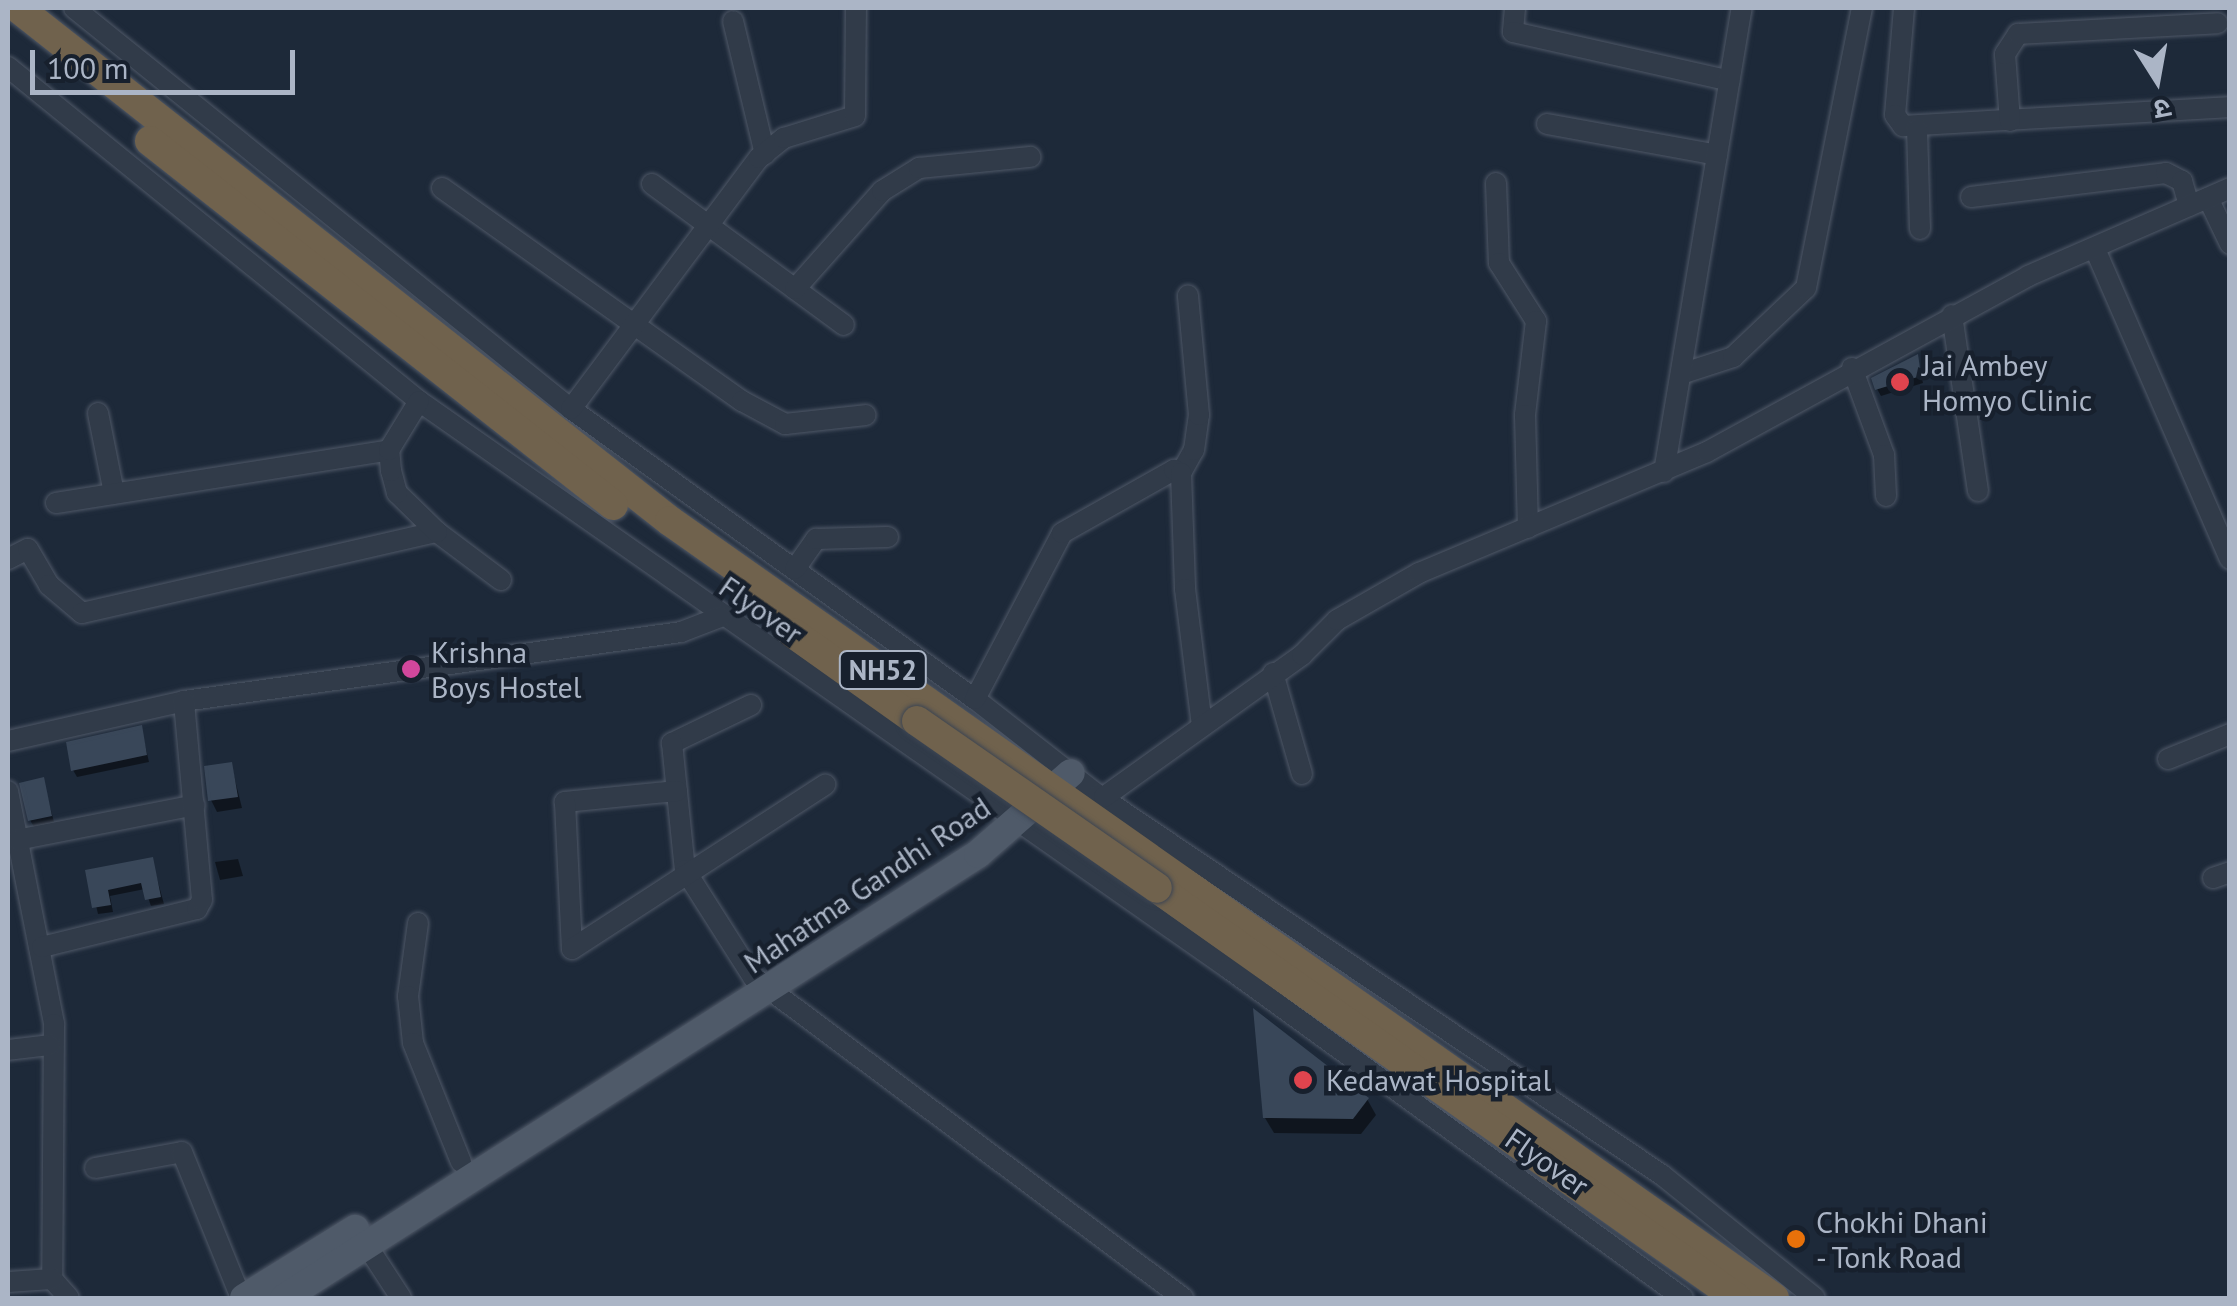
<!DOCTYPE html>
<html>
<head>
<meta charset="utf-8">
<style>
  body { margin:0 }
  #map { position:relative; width:2237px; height:1306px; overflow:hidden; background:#1d2939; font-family:"PT Sans","Noto Sans Devanagari",sans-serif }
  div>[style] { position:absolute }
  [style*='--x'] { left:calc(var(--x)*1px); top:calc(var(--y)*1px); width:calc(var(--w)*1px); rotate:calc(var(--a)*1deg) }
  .shadow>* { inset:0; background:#0007 }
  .building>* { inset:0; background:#394759 }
  .roads { filter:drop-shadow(0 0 2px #4f5867) drop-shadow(0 0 2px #4f5867) }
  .minor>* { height:20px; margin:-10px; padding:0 10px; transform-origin:10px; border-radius:10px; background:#313b49 }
  .major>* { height:28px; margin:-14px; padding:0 14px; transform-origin:14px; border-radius:14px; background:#4f5a69 }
  .highway>* { height:30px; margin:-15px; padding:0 15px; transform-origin:15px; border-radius:15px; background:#70624d }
  .bridges { filter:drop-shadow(0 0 2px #3c4553) drop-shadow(0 0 2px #3c4553) }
  .highway-bridge>* { height:30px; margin:-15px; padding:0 15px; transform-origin:15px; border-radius:15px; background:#70624d }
  .dots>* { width:28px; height:28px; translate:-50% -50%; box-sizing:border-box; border:5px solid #17202d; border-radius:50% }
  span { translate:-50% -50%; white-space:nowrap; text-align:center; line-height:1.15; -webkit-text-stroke:9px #17202d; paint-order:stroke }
  .shield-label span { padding:2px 8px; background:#17202d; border:2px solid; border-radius:8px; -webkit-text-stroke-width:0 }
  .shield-label { font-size:28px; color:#abb5c6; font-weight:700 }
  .poi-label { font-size:30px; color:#abb5c6 }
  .left { translate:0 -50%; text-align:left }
  .street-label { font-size:30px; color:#abb5c6 }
  .frame { position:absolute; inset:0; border:10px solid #abb5c6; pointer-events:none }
  .north { position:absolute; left:2107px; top:30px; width:100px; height:100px; -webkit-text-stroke:8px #17202d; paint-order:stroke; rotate:169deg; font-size:28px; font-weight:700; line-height:40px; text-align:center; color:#abb5c6 }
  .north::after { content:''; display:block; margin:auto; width:35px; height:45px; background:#abb5c6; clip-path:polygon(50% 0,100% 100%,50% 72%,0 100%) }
  .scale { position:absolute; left:30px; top:50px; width:265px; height:45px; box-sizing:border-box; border:5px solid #abb5c6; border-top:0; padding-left:12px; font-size:30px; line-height:35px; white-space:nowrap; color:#abb5c6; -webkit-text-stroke:8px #17202d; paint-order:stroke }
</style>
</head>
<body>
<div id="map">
  <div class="shadow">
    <i style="clip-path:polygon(1917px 357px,1923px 383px,1881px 396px,1877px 389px)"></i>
    <i style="clip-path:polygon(141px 727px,149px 762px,77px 777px,73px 770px)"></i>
    <i style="clip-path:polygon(231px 764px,242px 808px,217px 812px,211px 800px)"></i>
    <i style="clip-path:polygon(43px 780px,54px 822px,34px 827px,30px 820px)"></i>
    <i style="clip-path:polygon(238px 859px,243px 876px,220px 880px,215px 862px)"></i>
    <i style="clip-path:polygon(152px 860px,164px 904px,151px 906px,145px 889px,110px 896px,113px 912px,98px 914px,88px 872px)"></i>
    <i style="clip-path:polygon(1367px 1099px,1376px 1115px,1361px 1134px,1274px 1133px,1265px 1118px)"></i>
  </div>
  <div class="building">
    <i style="clip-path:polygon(1918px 354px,1921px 376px,1875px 390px,1871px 378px)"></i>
    <i style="clip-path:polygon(142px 725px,147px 755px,71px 771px,66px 742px)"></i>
    <i style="clip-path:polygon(232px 762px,238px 797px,208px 801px,204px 766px)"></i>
    <i style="clip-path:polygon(44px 777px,52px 816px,28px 821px,19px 783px)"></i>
    <i style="clip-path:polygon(153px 857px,161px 897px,145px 900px,141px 883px,108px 890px,111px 905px,92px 908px,85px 870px)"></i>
    <i style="clip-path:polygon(1253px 1008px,1369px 1098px,1353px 1119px,1263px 1118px)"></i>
  </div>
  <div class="roads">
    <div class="minor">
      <i style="--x:74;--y:8;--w:639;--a:38.9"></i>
      <i style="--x:571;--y:409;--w:497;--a:35.7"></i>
      <i style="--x:975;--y:699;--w:156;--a:38"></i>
      <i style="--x:1098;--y:795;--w:680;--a:33.97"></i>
      <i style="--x:1662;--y:1175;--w:196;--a:38.8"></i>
      <i style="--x:1515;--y:8;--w:24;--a:95"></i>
      <i style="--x:1513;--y:32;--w:222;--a:12.7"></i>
      <i style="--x:1904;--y:8;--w:107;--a:94.8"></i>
      <i style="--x:1895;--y:115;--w:14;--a:54"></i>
      <i style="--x:1903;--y:126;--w:328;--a:-3.3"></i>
      <i style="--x:733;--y:21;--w:137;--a:76.5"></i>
      <i style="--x:8;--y:67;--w:530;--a:39.1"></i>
      <i style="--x:419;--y:401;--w:988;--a:35.03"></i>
      <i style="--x:1228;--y:968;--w:562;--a:35.95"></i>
      <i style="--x:2010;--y:121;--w:67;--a:-94.3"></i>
      <i style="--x:2005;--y:54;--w:24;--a:-57"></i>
      <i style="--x:2018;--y:34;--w:200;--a:-3.1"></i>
      <i style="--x:1547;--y:124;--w:173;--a:10.3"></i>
      <i style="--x:1917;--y:129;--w:100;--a:88.3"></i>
      <i style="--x:1496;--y:183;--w:80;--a:87.9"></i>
      <i style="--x:1499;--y:263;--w:69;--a:57.5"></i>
      <i style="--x:1536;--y:321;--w:95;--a:96.7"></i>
      <i style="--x:1525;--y:415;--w:113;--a:88.5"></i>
      <i style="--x:652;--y:184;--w:238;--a:36.3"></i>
      <i style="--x:442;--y:188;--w:368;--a:35.4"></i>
      <i style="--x:742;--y:401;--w:49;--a:28.1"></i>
      <i style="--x:785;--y:424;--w:81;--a:-6.3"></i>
      <i style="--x:1971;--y:197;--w:196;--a:-7"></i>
      <i style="--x:2166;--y:173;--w:18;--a:27"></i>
      <i style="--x:2182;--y:181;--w:26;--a:74"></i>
      <i style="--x:2208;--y:198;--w:51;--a:64.4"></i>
      <i style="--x:2095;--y:249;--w:338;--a:66.5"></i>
      <i style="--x:795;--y:289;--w:131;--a:-48.4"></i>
      <i style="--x:882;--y:191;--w:44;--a:-31.9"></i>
      <i style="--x:919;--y:168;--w:112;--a:-5.7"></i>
      <i style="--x:1952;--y:315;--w:178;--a:81.6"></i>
      <i style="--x:1852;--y:368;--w:93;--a:69.8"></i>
      <i style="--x:1884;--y:455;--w:41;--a:87.2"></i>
      <i style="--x:1681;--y:374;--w:55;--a:-18.1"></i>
      <i style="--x:1733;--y:357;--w:100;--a:-43.4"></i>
      <i style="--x:1806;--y:288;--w:286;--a:-78.7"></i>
      <i style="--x:571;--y:409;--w:314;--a:-53.2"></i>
      <i style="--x:759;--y:158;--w:32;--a:-39"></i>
      <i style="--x:784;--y:138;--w:74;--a:-17.2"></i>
      <i style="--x:855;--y:116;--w:108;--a:-89.5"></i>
      <i style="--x:98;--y:413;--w:82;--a:78.7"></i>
      <i style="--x:1664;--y:472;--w:471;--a:-80.5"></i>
      <i style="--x:1181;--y:473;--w:26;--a:-61"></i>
      <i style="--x:1194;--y:450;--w:35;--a:-82"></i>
      <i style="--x:1199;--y:415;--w:120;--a:-95.3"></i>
      <i style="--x:56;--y:503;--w:337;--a:-9"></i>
      <i style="--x:437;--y:532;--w:80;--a:36.9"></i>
      <i style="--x:8;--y:559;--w:22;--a:-27"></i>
      <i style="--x:28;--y:549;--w:42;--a:59.7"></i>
      <i style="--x:49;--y:585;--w:43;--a:40.3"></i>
      <i style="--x:82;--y:613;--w:364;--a:-12.9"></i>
      <i style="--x:437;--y:532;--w:56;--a:-135.7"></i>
      <i style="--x:397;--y:493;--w:23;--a:-105"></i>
      <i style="--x:391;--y:471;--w:21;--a:-95"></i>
      <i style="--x:389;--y:450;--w:57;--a:-58.5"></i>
      <i style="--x:795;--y:569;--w:37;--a:-55"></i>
      <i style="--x:816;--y:539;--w:72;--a:-1.6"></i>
      <i style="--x:1273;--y:673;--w:105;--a:74"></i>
      <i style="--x:975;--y:699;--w:187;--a:-62.3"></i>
      <i style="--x:1062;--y:533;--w:129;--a:-29.4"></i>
      <i style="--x:1174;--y:470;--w:8;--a:23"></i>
      <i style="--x:1181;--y:473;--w:116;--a:88"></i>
      <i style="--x:1185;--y:589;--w:137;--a:82.9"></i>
      <i style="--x:751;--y:705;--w:88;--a:154.3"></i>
      <i style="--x:672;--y:743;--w:128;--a:84.2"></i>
      <i style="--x:685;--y:870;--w:127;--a:57.6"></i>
      <i style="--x:753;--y:977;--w:537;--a:36.74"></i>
      <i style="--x:8;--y:741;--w:180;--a:-12.8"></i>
      <i style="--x:184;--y:701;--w:502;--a:-7.9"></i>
      <i style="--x:681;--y:632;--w:42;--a:-21"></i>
      <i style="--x:2168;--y:759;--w:67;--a:-22"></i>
      <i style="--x:8;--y:791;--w:237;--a:78.8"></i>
      <i style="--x:54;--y:1024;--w:255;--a:90.4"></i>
      <i style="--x:52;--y:1279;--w:25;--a:48"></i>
      <i style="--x:677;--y:791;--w:113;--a:174.4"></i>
      <i style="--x:565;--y:802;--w:147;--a:87.3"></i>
      <i style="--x:572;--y:949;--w:302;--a:-33"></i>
      <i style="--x:1104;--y:797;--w:244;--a:-35.6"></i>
      <i style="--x:1302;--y:655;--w:49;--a:-45"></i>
      <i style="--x:1337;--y:620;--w:95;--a:-29.8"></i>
      <i style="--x:1419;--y:573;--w:312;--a:-22.8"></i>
      <i style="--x:1707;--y:452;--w:366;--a:-28.7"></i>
      <i style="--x:2028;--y:276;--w:220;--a:-23.5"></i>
      <i style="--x:17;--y:840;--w:181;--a:-11.1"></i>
      <i style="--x:2213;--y:878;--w:18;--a:-19"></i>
      <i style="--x:418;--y:923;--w:74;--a:97.8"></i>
      <i style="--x:408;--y:996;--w:47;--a:83.9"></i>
      <i style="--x:413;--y:1043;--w:128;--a:68"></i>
      <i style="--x:42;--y:947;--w:160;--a:-13.8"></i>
      <i style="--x:197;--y:909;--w:10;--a:-61"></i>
      <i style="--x:202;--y:900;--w:200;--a:-95.2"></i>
      <i style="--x:8;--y:1050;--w:42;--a:-6.8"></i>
      <i style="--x:95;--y:1168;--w:88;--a:-10.4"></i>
      <i style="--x:182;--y:1152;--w:157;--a:68"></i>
      <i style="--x:360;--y:1235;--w:75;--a:56.9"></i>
      <i style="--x:8;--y:1282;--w:44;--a:-3.9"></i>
    </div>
    <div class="major">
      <i style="--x:244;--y:1298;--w:131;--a:-31.9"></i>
      <i style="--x:284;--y:1298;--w:824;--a:-32.61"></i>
      <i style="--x:978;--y:854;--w:123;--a:-41.1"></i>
    </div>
    <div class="highway">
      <i style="--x:18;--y:8;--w:830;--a:38.2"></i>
      <i style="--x:670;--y:521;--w:1350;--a:35.14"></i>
      <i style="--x:150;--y:141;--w:589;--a:38.17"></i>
      <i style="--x:793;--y:633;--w:152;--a:35.4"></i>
      <i style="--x:1157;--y:888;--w:710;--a:35.26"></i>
    </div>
  </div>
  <div class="bridges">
    <div class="highway-bridge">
      <i style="--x:917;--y:721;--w:292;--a:34.8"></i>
    </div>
  </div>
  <div class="dots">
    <i style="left:1900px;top:382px;background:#e0444e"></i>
    <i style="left:411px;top:669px;background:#d1479c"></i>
    <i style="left:1303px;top:1080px;background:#e0444e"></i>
    <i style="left:1796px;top:1239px;background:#e8710a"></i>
  </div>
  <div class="shield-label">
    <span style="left:883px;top:670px">NH52</span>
  </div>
  <div class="poi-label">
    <span class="left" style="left:1922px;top:382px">Jai Ambey<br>Homyo Clinic</span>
    <span class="left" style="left:431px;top:669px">Krishna<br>Boys Hostel</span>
    <span class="left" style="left:1326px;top:1080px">Kedawat Hospital</span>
    <span class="left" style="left:1816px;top:1239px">Chokhi Dhani<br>- Tonk Road</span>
  </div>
  <div class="street-label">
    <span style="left:761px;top:610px;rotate:35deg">Flyover</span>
    <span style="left:867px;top:885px;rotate:-34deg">Mahatma Gandhi Road</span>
    <span style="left:1547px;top:1162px;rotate:35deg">Flyover</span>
  </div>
  <div class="frame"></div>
  <div class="north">उ</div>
  <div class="scale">100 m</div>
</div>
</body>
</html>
